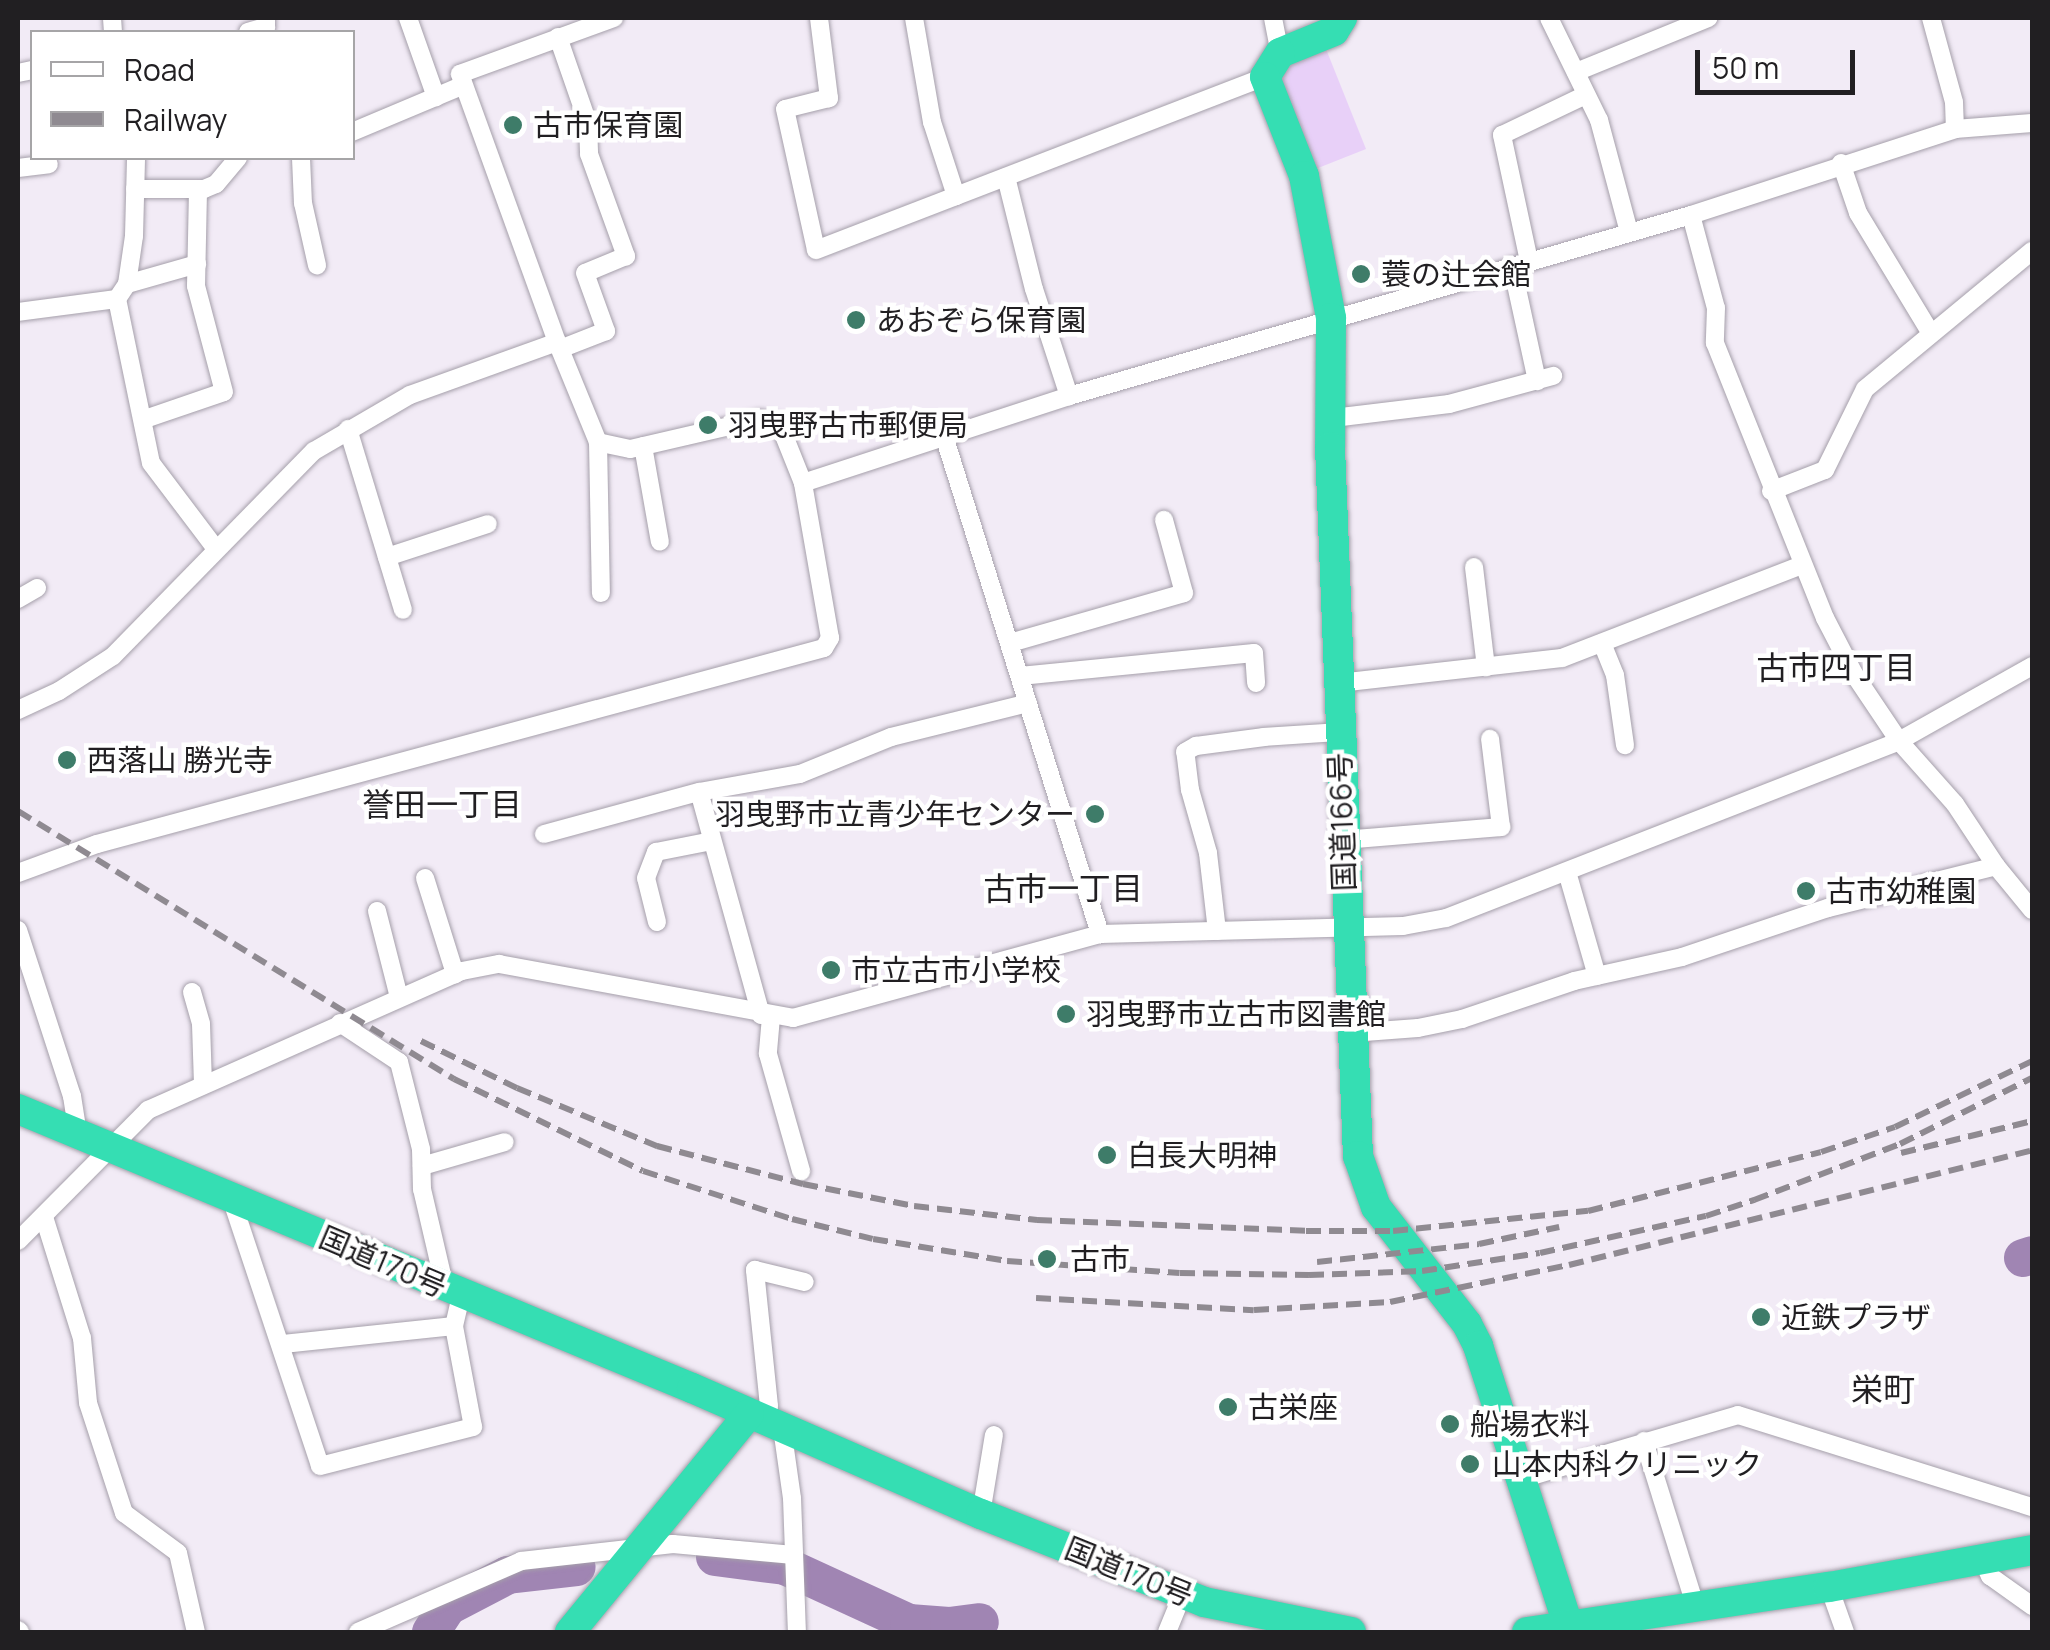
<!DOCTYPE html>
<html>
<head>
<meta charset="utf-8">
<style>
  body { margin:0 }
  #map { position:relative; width:2050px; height:1650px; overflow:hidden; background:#f2ebf6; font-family:Manrope,"Noto Sans JP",sans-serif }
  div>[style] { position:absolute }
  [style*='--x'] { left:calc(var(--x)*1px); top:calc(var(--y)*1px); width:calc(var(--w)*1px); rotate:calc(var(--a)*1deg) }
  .green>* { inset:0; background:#e8d0f8 }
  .river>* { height:38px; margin:-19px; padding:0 19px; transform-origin:19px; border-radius:19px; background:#a085b3 }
  .roads { filter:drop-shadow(0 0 2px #a59faa) drop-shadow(0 0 2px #a59faa) }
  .street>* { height:18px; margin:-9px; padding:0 9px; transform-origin:9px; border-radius:9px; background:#fff }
  .highway>* { height:30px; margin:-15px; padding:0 15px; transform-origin:15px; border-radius:15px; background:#35deb3 }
  .rail>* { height:6px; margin-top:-3px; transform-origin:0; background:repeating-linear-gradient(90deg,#8f8a91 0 15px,transparent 0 23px) }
  .dots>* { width:28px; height:28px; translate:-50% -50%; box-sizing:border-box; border:5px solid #fff; border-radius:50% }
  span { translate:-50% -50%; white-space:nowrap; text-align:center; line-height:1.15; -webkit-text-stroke:9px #fff; paint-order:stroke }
  .poi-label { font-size:30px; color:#211f22 }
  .left { translate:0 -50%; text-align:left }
  .right { translate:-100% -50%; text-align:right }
  .street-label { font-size:30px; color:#211f22 }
  .neighbourhood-label { font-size:32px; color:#211f22 }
  .frame { position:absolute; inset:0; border:20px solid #211f22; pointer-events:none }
  .legend { position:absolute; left:30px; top:30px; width:325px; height:130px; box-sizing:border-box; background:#fff; border:2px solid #a6a5a7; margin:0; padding:12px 18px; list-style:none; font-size:30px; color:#211f22 }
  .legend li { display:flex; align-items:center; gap:20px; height:50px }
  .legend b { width:50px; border:2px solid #a6a5a7 }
  .scale { position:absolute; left:1695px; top:50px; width:160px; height:45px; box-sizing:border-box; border:5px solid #211f22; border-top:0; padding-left:12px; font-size:30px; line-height:35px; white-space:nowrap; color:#211f22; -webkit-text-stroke:8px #fff; paint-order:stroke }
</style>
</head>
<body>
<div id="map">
  <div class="green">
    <i style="clip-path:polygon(1324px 44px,1366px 149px,1308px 172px,1275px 79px,1283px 63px)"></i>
  </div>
  <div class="river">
    <i style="--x:2023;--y:1258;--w:9;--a:-18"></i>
    <i style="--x:715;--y:1557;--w:71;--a:7.3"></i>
    <i style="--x:785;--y:1566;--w:136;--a:24.7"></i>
    <i style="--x:909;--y:1623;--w:40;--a:4.3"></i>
    <i style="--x:949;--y:1626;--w:31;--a:-7"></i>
    <i style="--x:431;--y:1632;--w:30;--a:-57"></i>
    <i style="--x:447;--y:1607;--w:69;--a:-27.7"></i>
    <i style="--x:508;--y:1575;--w:69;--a:-6.6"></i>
  </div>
  <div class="roads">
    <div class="street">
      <i style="--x:112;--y:18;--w:14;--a:86"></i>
      <i style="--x:408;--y:18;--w:84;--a:70.5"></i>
      <i style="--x:819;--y:18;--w:81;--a:82.9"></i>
      <i style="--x:829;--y:98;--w:45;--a:166"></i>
      <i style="--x:785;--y:109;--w:144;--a:77.6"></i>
      <i style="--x:816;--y:250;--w:481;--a:-21.1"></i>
      <i style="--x:914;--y:18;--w:106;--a:80.2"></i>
      <i style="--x:932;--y:122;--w:78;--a:72"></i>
      <i style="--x:1273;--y:18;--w:36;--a:79"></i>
      <i style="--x:1549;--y:18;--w:114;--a:63.9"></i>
      <i style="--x:1599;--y:120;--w:116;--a:75"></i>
      <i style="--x:1931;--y:18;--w:87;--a:74.7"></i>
      <i style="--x:1954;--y:102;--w:27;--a:88"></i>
      <i style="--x:248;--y:32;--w:19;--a:-16"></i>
      <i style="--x:266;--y:27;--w:9;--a:-90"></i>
      <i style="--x:558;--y:37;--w:91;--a:70.8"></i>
      <i style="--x:588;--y:123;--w:31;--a:88"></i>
      <i style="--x:589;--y:154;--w:109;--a:70.1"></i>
      <i style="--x:626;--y:256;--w:44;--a:157.5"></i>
      <i style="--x:585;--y:273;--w:62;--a:70.1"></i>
      <i style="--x:606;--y:331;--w:49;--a:158.6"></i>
      <i style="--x:1576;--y:72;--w:143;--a:-22.2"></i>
      <i style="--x:18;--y:73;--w:14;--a:-12"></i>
      <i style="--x:352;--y:132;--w:121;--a:-22.8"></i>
      <i style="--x:301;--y:158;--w:45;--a:87.5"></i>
      <i style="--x:303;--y:203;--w:64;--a:77.3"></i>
      <i style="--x:1841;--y:163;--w:53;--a:71.2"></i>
      <i style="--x:1858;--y:213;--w:139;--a:58.8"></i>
      <i style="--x:18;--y:168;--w:31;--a:-7"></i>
      <i style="--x:1006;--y:177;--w:115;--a:76"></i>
      <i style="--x:1034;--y:289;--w:113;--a:71.9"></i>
      <i style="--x:135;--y:189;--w:69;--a:0"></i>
      <i style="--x:204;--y:189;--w:13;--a:-23"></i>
      <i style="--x:216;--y:184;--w:34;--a:-50"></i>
      <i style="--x:1691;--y:215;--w:96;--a:75"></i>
      <i style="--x:1716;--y:308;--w:35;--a:92"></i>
      <i style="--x:1715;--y:343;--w:296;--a:68.2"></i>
      <i style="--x:1825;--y:618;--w:63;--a:62.6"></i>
      <i style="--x:1854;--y:674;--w:81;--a:56.1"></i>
      <i style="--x:1899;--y:741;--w:84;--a:48.4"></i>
      <i style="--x:1955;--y:804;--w:74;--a:56.5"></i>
      <i style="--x:1996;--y:866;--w:57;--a:50.7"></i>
      <i style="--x:1529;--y:261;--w:129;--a:-102.1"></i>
      <i style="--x:1502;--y:135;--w:93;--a:-25.5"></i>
      <i style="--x:1512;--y:266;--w:118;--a:77.7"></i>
      <i style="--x:127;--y:284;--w:73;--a:-15.9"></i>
      <i style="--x:117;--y:299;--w:18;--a:-56"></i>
      <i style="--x:127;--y:284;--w:49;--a:-81.7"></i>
      <i style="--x:134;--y:236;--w:78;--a:-88.5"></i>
      <i style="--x:18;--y:312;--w:100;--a:-7.5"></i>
      <i style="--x:117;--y:299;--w:167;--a:78.3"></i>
      <i style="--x:151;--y:463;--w:108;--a:52.9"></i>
      <i style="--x:1333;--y:418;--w:117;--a:-6.9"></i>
      <i style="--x:1449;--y:404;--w:108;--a:-15.1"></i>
      <i style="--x:145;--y:419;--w:83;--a:-18.9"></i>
      <i style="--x:224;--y:392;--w:110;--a:-104.8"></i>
      <i style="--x:196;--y:286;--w:97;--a:-88.8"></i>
      <i style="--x:348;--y:429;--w:189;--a:73.1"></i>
      <i style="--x:945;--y:439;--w:519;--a:72.61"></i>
      <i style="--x:598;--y:442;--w:151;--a:88.9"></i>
      <i style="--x:643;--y:446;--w:97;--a:80"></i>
      <i style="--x:803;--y:483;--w:280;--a:-18.1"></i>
      <i style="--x:1069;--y:396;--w:648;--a:-16.22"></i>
      <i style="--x:1691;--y:215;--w:278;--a:-18"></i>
      <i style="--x:1955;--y:129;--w:77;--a:-4.5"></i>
      <i style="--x:1771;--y:491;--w:58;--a:-21.3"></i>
      <i style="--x:1825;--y:470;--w:90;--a:-63.7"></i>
      <i style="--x:1865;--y:389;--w:217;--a:-39.6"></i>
      <i style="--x:387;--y:557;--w:106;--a:-18.1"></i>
      <i style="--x:1474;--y:567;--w:101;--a:83.2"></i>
      <i style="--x:18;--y:599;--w:22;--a:-30"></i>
      <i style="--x:1010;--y:643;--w:181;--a:-16"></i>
      <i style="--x:1184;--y:593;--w:76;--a:-105.3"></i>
      <i style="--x:1602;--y:643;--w:35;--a:68"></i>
      <i style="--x:1615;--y:675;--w:71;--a:81.9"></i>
      <i style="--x:1020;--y:676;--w:235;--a:-5.6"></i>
      <i style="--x:1254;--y:653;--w:30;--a:86"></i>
      <i style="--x:1339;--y:683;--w:224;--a:-6.4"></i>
      <i style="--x:1562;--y:658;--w:257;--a:-21.2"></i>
      <i style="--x:18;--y:710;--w:45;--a:-24.9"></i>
      <i style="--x:59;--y:691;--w:64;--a:-32.9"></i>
      <i style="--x:113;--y:656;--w:287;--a:-45.6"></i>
      <i style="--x:314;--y:451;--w:111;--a:-30.3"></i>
      <i style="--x:410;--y:395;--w:156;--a:-19.8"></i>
      <i style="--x:544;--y:834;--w:161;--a:-15.2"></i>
      <i style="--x:1343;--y:840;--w:159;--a:-4.7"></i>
      <i style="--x:1501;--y:827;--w:89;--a:-97.1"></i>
      <i style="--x:1567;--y:872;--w:108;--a:73.9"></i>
      <i style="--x:18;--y:873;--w:84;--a:-20.2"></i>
      <i style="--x:97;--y:844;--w:753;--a:-15.09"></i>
      <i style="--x:824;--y:648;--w:12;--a:-59"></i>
      <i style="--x:830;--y:638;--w:157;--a:-99.9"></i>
      <i style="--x:803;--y:483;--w:65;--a:-111.8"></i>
      <i style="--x:779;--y:423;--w:19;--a:-168"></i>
      <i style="--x:760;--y:419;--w:133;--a:167"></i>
      <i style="--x:630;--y:449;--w:33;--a:-168"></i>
      <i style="--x:598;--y:442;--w:108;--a:-112.3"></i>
      <i style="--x:557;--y:342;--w:285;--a:-109.9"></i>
      <i style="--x:460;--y:74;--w:164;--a:-20"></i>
      <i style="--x:425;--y:878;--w:101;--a:72.6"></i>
      <i style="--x:377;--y:911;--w:89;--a:75.7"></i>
      <i style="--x:657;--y:922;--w:45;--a:-104"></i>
      <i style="--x:646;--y:878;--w:28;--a:-69"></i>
      <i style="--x:656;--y:852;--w:57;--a:-11.1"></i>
      <i style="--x:18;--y:930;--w:175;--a:72"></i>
      <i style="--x:72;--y:1096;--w:37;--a:81"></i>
      <i style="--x:1217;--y:931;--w:79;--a:-96.6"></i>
      <i style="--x:1208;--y:853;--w:66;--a:-105.9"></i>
      <i style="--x:1190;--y:790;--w:38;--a:-97"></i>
      <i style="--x:1185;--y:752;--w:13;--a:-29"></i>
      <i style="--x:1196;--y:746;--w:69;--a:-7.5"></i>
      <i style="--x:1264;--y:737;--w:76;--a:-3.8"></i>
      <i style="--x:192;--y:992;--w:33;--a:74"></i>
      <i style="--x:201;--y:1024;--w:61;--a:88.1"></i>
      <i style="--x:761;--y:1015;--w:231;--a:-105.5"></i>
      <i style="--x:699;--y:792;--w:103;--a:-10.1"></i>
      <i style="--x:800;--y:774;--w:98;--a:-22.1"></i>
      <i style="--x:891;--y:737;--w:141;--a:-13.9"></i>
      <i style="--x:771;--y:1017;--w:37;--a:95"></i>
      <i style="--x:768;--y:1054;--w:122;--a:74.2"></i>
      <i style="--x:340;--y:1023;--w:71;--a:33.5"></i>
      <i style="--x:399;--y:1062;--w:90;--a:75.8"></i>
      <i style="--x:421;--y:1149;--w:40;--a:88.6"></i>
      <i style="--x:422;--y:1189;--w:102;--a:76.9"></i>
      <i style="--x:1351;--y:1033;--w:67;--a:-4.3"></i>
      <i style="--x:1418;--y:1028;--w:45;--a:-11.6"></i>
      <i style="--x:1462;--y:1019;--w:118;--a:-18.7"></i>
      <i style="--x:1574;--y:981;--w:111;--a:-12.5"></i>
      <i style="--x:1682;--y:957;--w:154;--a:-18.6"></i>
      <i style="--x:1828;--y:908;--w:173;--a:-14"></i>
      <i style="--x:422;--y:1166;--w:86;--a:-16.1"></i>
      <i style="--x:231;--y:1198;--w:282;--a:71.6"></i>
      <i style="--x:320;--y:1466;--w:158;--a:-14.3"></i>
      <i style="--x:473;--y:1427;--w:103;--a:-100.7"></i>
      <i style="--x:454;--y:1326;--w:32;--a:-77"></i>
      <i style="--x:44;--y:1217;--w:127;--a:72.6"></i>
      <i style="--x:82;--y:1338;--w:65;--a:84.7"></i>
      <i style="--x:88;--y:1403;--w:116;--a:71.9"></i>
      <i style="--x:124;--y:1513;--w:67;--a:36.5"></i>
      <i style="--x:178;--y:1553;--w:81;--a:77.2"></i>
      <i style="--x:18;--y:1241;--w:185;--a:-45.2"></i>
      <i style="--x:148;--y:1110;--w:343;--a:-23.9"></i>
      <i style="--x:462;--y:971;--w:38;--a:-11"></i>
      <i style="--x:499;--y:964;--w:299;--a:10.4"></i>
      <i style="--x:793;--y:1018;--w:318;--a:-15.3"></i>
      <i style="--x:1100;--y:934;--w:303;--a:-1.5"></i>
      <i style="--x:1403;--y:926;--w:44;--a:-10.5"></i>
      <i style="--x:1446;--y:918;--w:486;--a:-21.3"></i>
      <i style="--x:1899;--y:741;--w:153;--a:-29.4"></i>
      <i style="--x:283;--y:1344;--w:172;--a:-6"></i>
      <i style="--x:763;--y:1420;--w:15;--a:-67"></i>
      <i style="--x:769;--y:1406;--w:137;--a:-95.9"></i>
      <i style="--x:755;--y:1270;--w:51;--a:13.5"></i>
      <i style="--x:782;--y:1428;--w:71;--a:81.9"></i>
      <i style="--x:792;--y:1498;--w:134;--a:87.9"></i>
      <i style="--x:1644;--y:1441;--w:172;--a:72.7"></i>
      <i style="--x:1521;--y:1479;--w:226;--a:-16.4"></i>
      <i style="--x:1738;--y:1415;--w:308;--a:17.4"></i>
      <i style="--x:981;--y:1514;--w:80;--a:-80.7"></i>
      <i style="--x:1982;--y:1559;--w:19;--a:65"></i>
      <i style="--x:1990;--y:1576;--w:52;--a:35.5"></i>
      <i style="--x:1829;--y:1587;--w:48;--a:70.4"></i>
      <i style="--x:18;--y:1630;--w:3;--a:45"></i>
      <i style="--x:358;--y:1632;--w:178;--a:-23.5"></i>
      <i style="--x:521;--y:1561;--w:153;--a:-6.4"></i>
      <i style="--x:673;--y:1544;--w:121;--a:5.2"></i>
      <i style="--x:1167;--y:1632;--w:42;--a:-67.7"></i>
    </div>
    <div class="highway">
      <i style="--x:1342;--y:18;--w:15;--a:122"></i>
      <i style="--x:1334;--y:31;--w:58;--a:157.8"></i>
      <i style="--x:1280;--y:53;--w:28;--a:122"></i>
      <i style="--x:1265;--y:77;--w:106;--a:68.5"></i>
      <i style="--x:1304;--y:176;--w:145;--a:79.2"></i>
      <i style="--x:1331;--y:318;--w:129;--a:90.4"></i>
      <i style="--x:1330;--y:447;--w:710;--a:87.74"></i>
      <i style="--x:1358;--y:1156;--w:54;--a:70.6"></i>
      <i style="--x:1376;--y:1207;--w:148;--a:52.1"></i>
      <i style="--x:1467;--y:1324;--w:25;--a:63"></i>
      <i style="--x:1478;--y:1346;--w:295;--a:72.1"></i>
      <i style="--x:18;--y:1109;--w:729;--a:22.49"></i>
      <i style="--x:692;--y:1388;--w:315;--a:23.6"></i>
      <i style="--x:981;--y:1514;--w:240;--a:21.5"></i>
      <i style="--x:1204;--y:1602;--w:150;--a:11.5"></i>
      <i style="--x:570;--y:1632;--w:282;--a:-50.6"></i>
      <i style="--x:1527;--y:1632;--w:305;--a:-8.5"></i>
      <i style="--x:1829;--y:1587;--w:206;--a:-10.3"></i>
    </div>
  </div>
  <div class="rail">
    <i style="--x:18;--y:811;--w:512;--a:31.58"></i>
    <i style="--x:454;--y:1079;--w:210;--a:26"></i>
    <i style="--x:643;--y:1171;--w:157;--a:17.9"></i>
    <i style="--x:792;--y:1219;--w:83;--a:13.9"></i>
    <i style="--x:873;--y:1239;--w:136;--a:9.3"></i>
    <i style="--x:1007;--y:1261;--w:173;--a:4"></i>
    <i style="--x:1180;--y:1273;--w:129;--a:0.9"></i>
    <i style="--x:1309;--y:1275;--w:113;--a:-2"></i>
    <i style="--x:1422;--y:1271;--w:119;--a:-8.7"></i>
    <i style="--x:1540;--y:1253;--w:170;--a:-12.6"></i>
    <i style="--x:1706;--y:1216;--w:51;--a:-18.4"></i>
    <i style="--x:1754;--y:1200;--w:156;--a:-21"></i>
    <i style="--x:1900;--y:1144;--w:148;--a:-26.6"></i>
    <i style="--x:421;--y:1041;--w:107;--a:26.1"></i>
    <i style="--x:517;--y:1088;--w:152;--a:22.5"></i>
    <i style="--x:657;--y:1146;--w:151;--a:14.6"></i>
    <i style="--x:803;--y:1184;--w:113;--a:11.2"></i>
    <i style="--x:914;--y:1206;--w:124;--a:6.5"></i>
    <i style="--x:1037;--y:1220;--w:269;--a:2.3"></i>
    <i style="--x:1306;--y:1231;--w:87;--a:0"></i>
    <i style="--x:1393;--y:1231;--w:196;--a:-5.9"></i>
    <i style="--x:1588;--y:1211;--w:240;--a:-14.2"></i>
    <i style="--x:1821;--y:1152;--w:78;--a:-18.7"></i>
    <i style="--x:1895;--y:1127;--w:152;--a:-25.7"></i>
    <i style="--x:1901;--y:1153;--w:135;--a:-13.7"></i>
    <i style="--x:1317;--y:1262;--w:163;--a:-6.3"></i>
    <i style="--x:1479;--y:1244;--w:82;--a:-12"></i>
    <i style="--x:1036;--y:1298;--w:218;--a:3.2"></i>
    <i style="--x:1254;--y:1310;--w:136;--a:-3.4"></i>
    <i style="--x:1390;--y:1302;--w:183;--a:-11.7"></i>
    <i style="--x:1569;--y:1265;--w:477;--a:-13.9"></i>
  </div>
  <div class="dots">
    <i style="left:513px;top:125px;background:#3e7c69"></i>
    <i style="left:1361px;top:274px;background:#3e7c69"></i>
    <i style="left:856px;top:320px;background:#3e7c69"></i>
    <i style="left:708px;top:425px;background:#3e7c69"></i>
    <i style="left:67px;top:760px;background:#3e7c69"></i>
    <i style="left:1095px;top:814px;background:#3e7c69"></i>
    <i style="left:1806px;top:891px;background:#3e7c69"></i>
    <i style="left:831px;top:970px;background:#3e7c69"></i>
    <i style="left:1066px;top:1014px;background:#3e7c69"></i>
    <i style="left:1107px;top:1155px;background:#3e7c69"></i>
    <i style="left:1047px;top:1259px;background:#3e7c69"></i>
    <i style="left:1761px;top:1317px;background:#3e7c69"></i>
    <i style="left:1228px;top:1407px;background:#3e7c69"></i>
    <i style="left:1450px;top:1424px;background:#3e7c69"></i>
    <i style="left:1470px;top:1464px;background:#3e7c69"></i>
  </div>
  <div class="poi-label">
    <span class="left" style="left:533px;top:125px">古市保育園</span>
    <span class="left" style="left:1381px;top:274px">蓑の辻会館</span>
    <span class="left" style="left:876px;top:320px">あおぞら保育園</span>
    <span class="left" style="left:728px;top:425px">羽曳野古市郵便局</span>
    <span class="left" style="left:87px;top:760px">西落山 勝光寺</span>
    <span class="right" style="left:1075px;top:814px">羽曳野市立青少年センター</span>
    <span class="left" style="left:1826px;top:891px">古市幼稚園</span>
    <span class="left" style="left:851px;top:970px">市立古市小学校</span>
    <span class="left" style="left:1086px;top:1014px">羽曳野市立古市図書館</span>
    <span class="left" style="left:1127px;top:1155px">白長大明神</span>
    <span class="left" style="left:1070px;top:1259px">古市</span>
    <span class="left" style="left:1781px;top:1317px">近鉄プラザ</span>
    <span class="left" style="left:1248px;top:1407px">古栄座</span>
    <span class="left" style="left:1470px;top:1424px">船場衣料</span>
    <span class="left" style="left:1492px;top:1464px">山本内科クリニック</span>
  </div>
  <div class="street-label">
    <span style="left:1342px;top:822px;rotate:-92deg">国道166号</span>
    <span style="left:383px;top:1262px;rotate:23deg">国道170号</span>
    <span style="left:1129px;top:1572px;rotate:22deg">国道170号</span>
  </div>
  <div class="neighbourhood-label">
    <span style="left:1836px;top:667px">古市四丁目</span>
    <span style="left:442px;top:804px">誉田一丁目</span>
    <span style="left:1063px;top:888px">古市一丁目</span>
    <span style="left:1883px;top:1389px">栄町</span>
  </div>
  <div class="frame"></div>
  <ul class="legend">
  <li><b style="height:12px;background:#fff"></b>Road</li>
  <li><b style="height:12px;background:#8f8a91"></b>Railway</li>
  </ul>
  <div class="scale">50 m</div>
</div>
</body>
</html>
